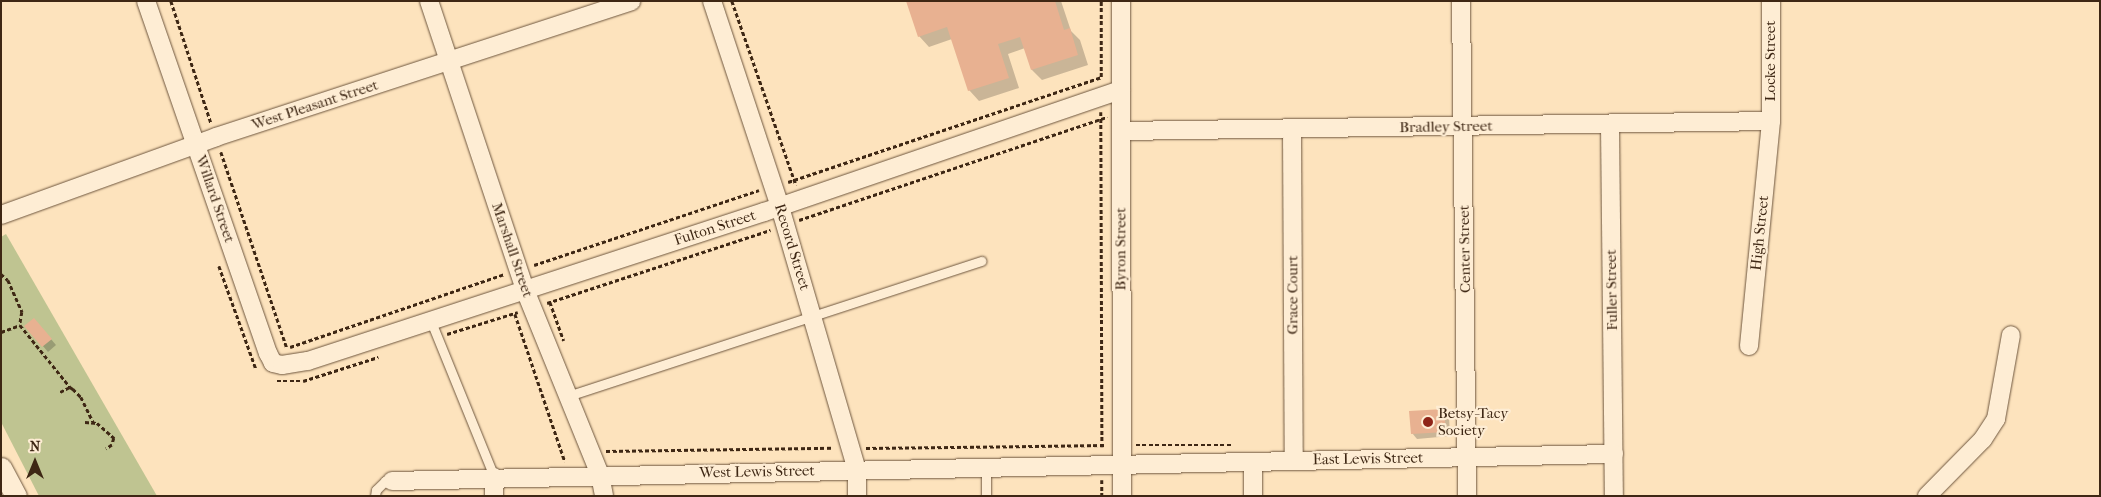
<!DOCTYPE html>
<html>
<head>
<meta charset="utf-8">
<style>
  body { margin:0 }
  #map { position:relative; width:2101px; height:497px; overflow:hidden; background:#fde3bd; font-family:"IM FELL French Canon",serif }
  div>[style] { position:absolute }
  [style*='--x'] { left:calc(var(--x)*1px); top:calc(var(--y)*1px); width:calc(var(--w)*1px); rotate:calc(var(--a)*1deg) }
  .green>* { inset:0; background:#bfc491 }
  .shadow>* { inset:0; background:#0003 }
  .building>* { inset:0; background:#e8b191 }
  .path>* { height:2.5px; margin-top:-1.25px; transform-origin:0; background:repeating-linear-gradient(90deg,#3e2714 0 4px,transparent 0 6.5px) }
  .roads { filter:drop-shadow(0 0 1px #6e563e) drop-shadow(0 0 1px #6e563e) }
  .service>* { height:9px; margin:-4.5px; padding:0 4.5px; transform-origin:4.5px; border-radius:4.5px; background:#feedd4 }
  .minor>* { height:18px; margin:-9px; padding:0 9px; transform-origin:9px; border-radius:9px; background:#feedd4 }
  .tertiary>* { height:21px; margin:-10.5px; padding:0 10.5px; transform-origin:10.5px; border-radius:10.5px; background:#feedd4 }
  .dots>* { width:14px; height:14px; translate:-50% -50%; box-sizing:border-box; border:2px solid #feedd4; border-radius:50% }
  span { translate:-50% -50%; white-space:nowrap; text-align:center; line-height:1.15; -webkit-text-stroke:4.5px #feedd4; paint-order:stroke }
  .street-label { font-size:15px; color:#3e2714 }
  .poi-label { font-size:15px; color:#3e2714 }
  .left { translate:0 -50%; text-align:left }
  .frame { position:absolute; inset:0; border:2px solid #3e2714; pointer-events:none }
  .north { position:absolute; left:10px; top:437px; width:50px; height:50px; -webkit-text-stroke:4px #feedd4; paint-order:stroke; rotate:0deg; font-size:14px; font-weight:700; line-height:20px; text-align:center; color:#3e2714 }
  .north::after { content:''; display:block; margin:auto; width:18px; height:22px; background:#3e2714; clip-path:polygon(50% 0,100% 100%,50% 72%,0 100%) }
</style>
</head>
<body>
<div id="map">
  <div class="green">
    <i style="clip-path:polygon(6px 234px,157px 496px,39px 496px,1px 422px,1px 237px)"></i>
  </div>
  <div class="shadow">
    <i style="clip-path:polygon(908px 1px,1061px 1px,1071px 31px,1080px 40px,1088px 65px,1042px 80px,1032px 70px,1025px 48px,1008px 54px,1019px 88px,979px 101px,969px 90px,952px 39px,929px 47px,919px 36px)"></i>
    <i style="clip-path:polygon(39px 325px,56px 345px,48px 352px,26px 326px)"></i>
    <i style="clip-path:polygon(1444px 410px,1449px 416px,1450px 436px,1417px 439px,1412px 433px)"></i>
  </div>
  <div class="building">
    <i style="clip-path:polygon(906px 1px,1055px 1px,1064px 30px,1070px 28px,1078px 55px,1031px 70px,1020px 37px,998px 44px,1009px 78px,968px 91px,947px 27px,918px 37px)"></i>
    <i style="clip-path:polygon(34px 318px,52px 339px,42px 347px,24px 326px)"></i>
    <i style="clip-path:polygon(1444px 409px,1446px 432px,1411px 434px,1409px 411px)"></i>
  </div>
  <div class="path">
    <i style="--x:171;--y:1;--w:128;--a:71.8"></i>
    <i style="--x:732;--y:1;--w:195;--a:70.8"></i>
    <i style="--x:1101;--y:112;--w:335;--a:89.8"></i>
    <i style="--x:221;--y:152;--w:207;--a:71.4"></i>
    <i style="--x:788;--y:182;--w:330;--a:-18.5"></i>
    <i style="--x:1101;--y:77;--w:76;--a:-90"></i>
    <i style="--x:799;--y:220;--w:325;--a:-18.5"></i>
    <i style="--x:534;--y:265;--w:237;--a:-18.4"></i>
    <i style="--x:219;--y:266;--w:109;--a:70.2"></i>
    <i style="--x:1;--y:274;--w:9;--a:41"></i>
    <i style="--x:8;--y:280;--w:35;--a:66"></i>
    <i style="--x:22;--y:312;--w:13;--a:99"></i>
    <i style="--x:20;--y:325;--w:80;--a:51.1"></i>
    <i style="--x:550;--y:302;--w:41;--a:70.3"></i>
    <i style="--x:547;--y:303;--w:235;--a:-18.1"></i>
    <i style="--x:515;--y:314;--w:156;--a:71.3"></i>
    <i style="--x:1;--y:332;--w:20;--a:-20"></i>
    <i style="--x:447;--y:334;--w:74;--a:-17.2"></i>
    <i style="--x:290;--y:347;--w:227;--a:-18.8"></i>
    <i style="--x:277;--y:381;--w:26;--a:0"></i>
    <i style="--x:303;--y:381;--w:79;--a:-17.7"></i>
    <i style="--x:60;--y:392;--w:11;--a:-27"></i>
    <i style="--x:70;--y:387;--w:4;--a:34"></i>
    <i style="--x:73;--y:389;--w:11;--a:45"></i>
    <i style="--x:81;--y:397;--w:28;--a:64"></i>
    <i style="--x:85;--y:422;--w:12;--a:5"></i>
    <i style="--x:97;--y:423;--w:23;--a:41"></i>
    <i style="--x:114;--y:438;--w:7;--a:106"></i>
    <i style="--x:112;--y:445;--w:7;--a:146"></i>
    <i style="--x:1136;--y:445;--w:95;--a:0"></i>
    <i style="--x:866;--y:448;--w:240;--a:-0.7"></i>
    <i style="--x:606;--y:451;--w:227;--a:-0.8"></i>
    <i style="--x:1102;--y:480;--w:16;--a:90"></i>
  </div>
  <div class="roads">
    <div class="service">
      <i style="--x:430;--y:319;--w:170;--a:67.9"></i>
      <i style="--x:568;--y:396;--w:435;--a:-18.1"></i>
      <i style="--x:986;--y:467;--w:29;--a:90"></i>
      <i style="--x:375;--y:496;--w:6;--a:-81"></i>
      <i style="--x:376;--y:490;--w:13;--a:-45"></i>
      <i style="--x:385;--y:481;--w:7;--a:0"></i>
    </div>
    <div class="minor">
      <i style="--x:146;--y:1;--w:373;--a:70.9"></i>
      <i style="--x:268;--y:353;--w:11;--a:63"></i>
      <i style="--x:273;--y:363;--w:9;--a:13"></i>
      <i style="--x:282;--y:365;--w:26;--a:-9"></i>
      <i style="--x:308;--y:361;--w:480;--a:-18.1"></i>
      <i style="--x:764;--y:212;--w:377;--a:-18.9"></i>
      <i style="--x:429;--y:1;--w:305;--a:71.6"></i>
      <i style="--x:525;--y:290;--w:200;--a:67.9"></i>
      <i style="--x:600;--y:475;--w:21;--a:79"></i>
      <i style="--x:712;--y:1;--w:217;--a:71.7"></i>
      <i style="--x:780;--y:207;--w:274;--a:73.7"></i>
      <i style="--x:857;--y:470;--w:26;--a:90"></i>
      <i style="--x:1121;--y:1;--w:495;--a:89.9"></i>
      <i style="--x:1461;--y:1;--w:495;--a:89.3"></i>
      <i style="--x:1610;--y:126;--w:370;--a:89.4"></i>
      <i style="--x:1292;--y:130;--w:331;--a:89.7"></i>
      <i style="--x:1121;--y:131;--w:650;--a:-0.88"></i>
      <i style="--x:1;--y:215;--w:229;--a:-19.9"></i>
      <i style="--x:216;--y:137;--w:437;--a:-18.1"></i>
      <i style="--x:1749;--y:346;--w:226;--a:-84.4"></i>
      <i style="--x:1771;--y:121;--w:120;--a:-90"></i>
      <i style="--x:392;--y:481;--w:1222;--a:-1.27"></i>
      <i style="--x:494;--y:496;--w:19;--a:-90"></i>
      <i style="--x:1253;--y:496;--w:34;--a:-90"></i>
      <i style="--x:1927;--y:496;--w:80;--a:-45.5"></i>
      <i style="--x:1983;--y:439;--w:24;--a:-57"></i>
      <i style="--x:1996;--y:419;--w:85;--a:-79.9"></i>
    </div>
    <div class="tertiary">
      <i style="--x:1;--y:468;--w:32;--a:62"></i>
    </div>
  </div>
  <div class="dots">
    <i style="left:1428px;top:422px;background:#8f2418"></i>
  </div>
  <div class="street-label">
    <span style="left:1771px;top:61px;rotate:-90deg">Locke Street</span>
    <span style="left:315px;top:105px;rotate:-18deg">West Pleasant Street</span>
    <span style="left:1446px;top:127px;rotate:-1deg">Bradley Street</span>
    <span style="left:215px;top:199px;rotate:71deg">Willard Street</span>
    <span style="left:715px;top:228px;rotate:-18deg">Fulton Street</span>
    <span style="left:1760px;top:233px;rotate:-84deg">High Street</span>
    <span style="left:792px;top:247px;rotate:73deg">Record Street</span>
    <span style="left:1121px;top:249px;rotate:-90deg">Byron Street</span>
    <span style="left:1465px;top:249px;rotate:-91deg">Center Street</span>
    <span style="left:512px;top:250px;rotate:71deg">Marshall Street</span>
    <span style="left:1612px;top:290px;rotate:-91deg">Fuller Street</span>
    <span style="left:1293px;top:295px;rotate:-90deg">Grace Court</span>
    <span style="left:1368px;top:459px;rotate:-1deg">East Lewis Street</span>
    <span style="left:757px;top:472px;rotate:-1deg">West Lewis Street</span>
  </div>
  <div class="poi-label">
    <span class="left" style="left:1438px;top:422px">Betsy-Tacy<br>Society</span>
  </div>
  <div class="frame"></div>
  <div class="north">N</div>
</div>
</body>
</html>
